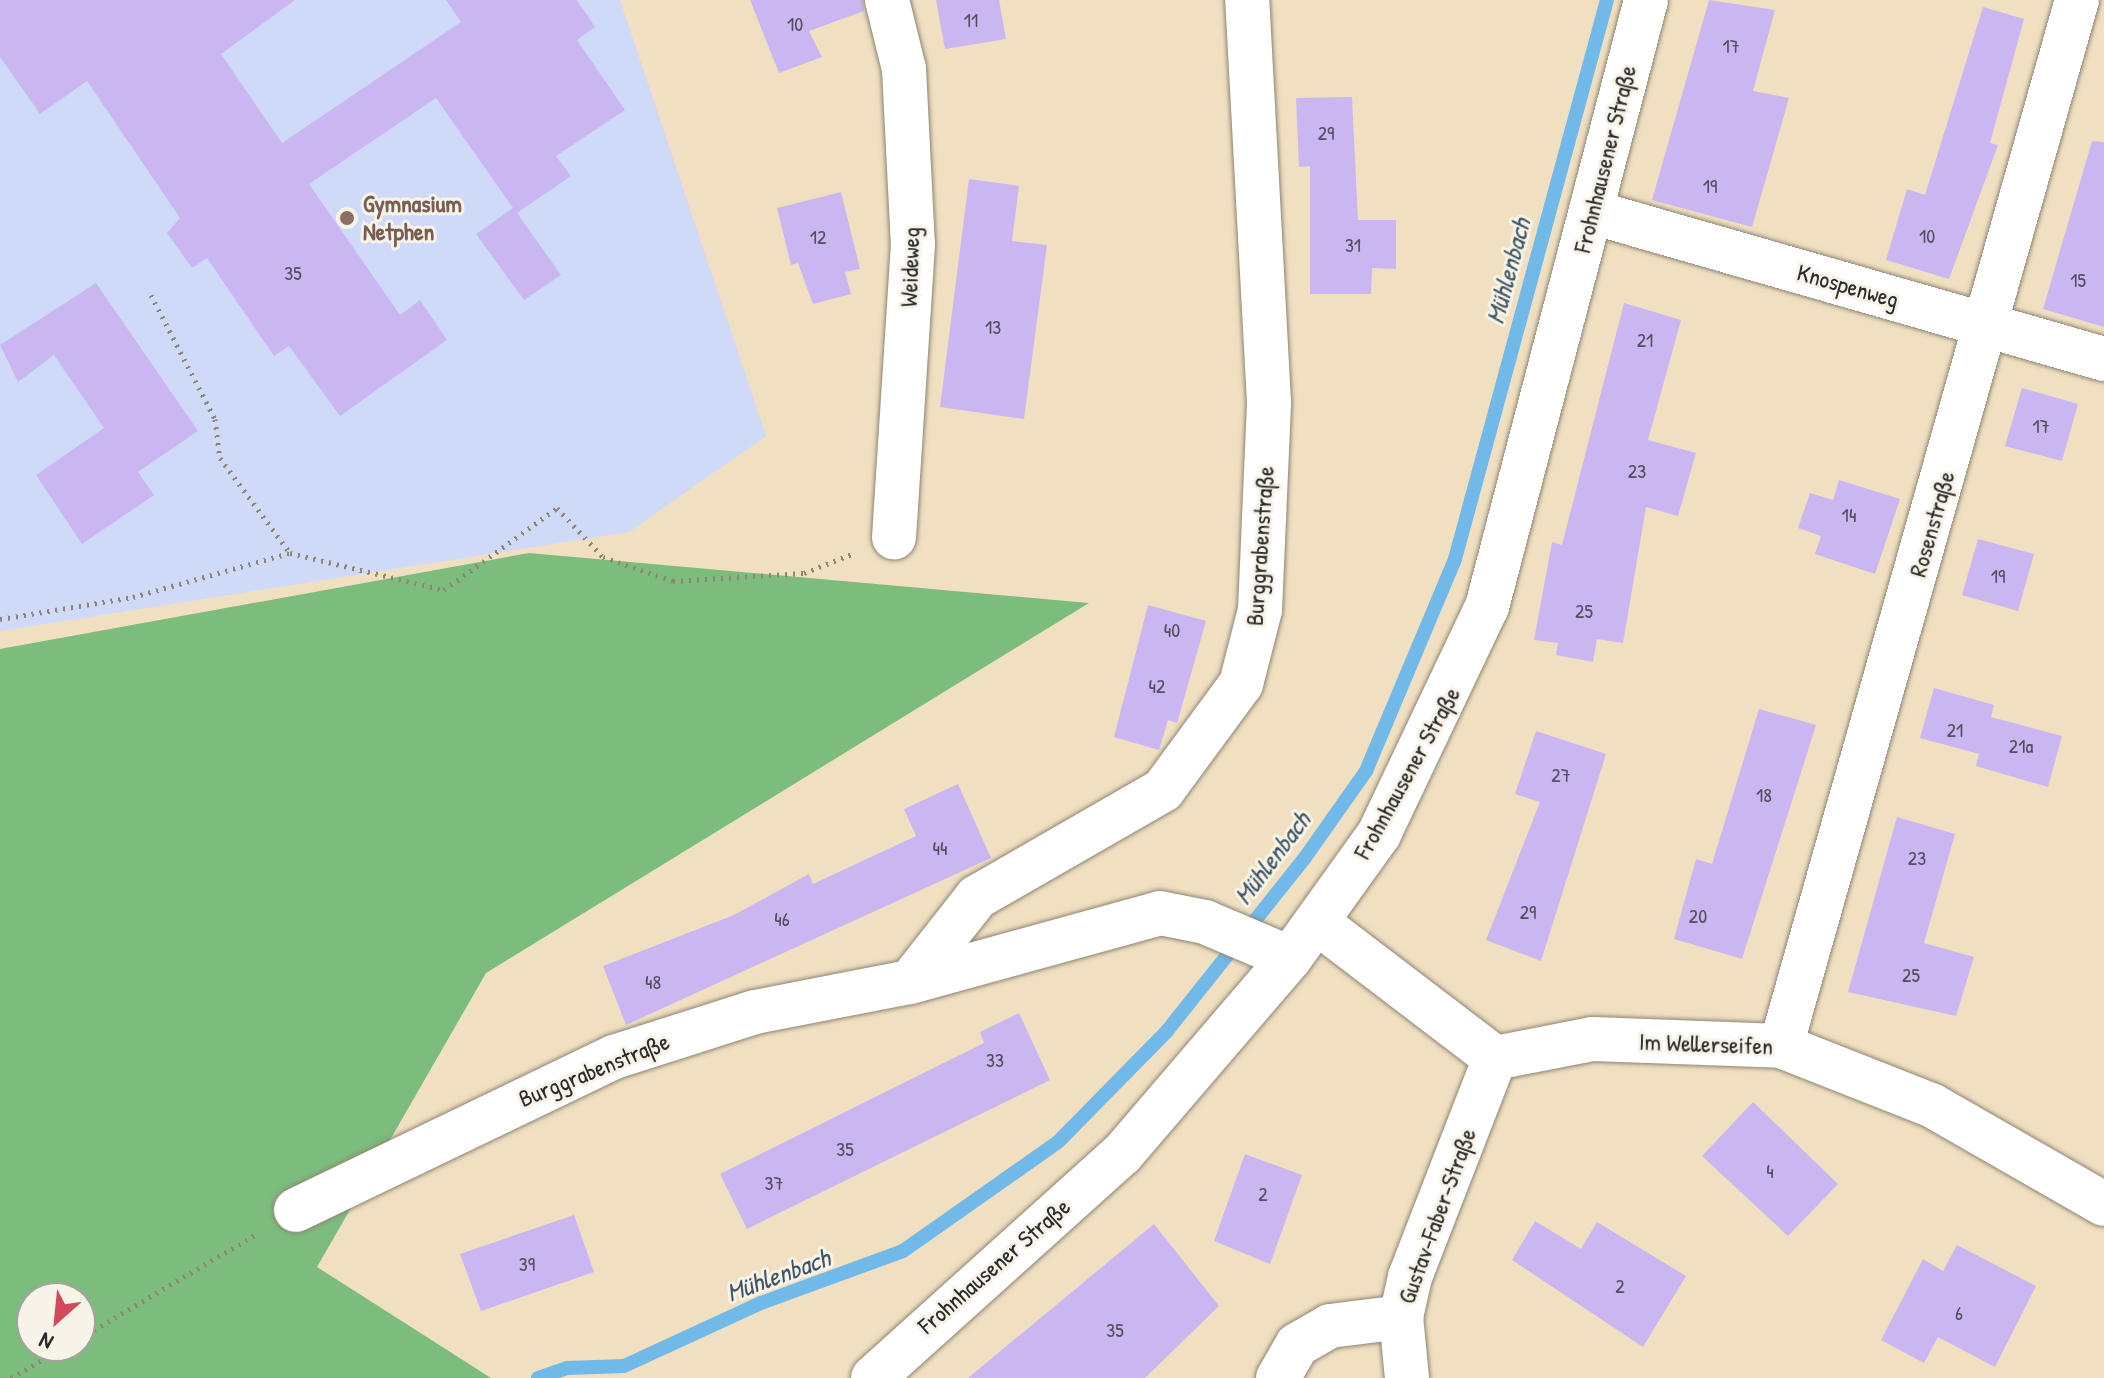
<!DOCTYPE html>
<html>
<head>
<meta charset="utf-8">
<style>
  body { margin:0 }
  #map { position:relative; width:2104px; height:1378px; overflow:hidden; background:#f0dfc0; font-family:"Patrick Hand",sans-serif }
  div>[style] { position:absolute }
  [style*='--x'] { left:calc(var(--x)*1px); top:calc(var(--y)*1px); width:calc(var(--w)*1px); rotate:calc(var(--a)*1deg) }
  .built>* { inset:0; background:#cfdaf9 }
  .forest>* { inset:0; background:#7cbc7c }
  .stream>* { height:14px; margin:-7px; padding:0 7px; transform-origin:7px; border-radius:7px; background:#71b9e9 }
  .building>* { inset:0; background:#cab7f2 }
  .path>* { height:5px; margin-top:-2.5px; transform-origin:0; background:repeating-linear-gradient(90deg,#8e8576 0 2px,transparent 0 8px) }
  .roads { filter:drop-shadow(0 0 2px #8e8576) drop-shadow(0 0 2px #8e8576) }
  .minor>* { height:44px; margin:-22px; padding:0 22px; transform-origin:22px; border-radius:22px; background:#fff }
  .major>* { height:44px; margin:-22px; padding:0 22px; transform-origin:22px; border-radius:22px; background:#fff }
  .dots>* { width:22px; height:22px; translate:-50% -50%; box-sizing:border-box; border:4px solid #f7f3e8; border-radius:50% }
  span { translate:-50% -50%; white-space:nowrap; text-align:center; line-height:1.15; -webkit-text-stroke:6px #f7f3e8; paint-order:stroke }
  .number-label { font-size:20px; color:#534e5d }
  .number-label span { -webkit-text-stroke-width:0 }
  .street-label { font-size:24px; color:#2b2b2b }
  .education-label { font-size:24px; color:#785e54; font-weight:700 }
  .left { translate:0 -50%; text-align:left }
  .water-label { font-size:26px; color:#405664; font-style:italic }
  .north { position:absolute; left:16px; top:1282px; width:80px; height:80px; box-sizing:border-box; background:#f7f3e8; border:2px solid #a5a39c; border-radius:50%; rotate:207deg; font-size:22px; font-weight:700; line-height:32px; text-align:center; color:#2b2b2b }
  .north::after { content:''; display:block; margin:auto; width:28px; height:36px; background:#d1495b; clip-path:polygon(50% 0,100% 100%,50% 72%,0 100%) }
</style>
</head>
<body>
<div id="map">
  <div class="built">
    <i style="clip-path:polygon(0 0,620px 0,766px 436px,629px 532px,0 631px)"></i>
  </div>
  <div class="forest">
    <i style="clip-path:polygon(evenodd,529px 553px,1089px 603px,486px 973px,317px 1267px,491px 1378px,0 1378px,0 649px,529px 553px,32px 1298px,80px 1298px,80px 1346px,32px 1346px,32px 1298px)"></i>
  </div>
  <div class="stream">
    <i style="--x:538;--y:1378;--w:31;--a:-19"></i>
    <i style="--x:567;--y:1368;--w:57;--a:-2"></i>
    <i style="--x:624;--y:1366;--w:151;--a:-24.7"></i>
    <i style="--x:761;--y:1303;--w:151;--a:-20.1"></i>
    <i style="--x:903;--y:1251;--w:189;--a:-35.1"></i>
    <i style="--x:1058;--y:1142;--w:156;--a:-45.5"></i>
    <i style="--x:1167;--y:1031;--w:220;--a:-51.5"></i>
    <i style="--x:1304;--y:859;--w:108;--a:-54.8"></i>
    <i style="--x:1366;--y:771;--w:230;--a:-67.2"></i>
    <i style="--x:1455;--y:559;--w:579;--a:-74.79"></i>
  </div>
  <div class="building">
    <i style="clip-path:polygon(0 0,295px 0,221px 54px,282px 143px,461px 22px,446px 0,577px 0,595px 27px,577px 40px,625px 110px,556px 156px,571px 176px,517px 213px,561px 275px,524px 300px,476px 234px,513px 208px,436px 98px,309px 184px,400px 315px,420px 300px,447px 340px,340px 416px,289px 346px,274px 356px,207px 258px,192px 268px,167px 233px,180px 218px,87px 81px,40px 114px,0 57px)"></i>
    <i style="clip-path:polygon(750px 0,863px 0,864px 11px,809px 31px,822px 57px,779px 73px)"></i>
    <i style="clip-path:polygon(936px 0,999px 0,1006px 39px,945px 49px)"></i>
    <i style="clip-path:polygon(1709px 0,1775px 10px,1753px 91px,1789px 98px,1752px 227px,1652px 200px)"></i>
    <i style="clip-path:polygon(1983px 7px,2024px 19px,1990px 143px,1998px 145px,1949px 279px,1886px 260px,1907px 189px,1925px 195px)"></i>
    <i style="clip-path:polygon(1352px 97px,1358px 220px,1396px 220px,1396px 269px,1372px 268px,1371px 294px,1310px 294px,1310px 166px,1299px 167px,1296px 98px)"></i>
    <i style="clip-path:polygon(2092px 141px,2104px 142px,2104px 327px,2043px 309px)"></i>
    <i style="clip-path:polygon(969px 179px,1019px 186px,1012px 241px,1047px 245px,1024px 419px,940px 407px)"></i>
    <i style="clip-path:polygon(841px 192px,860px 269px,845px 272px,851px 294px,813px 304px,798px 263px,791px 265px,777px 208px)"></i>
    <i style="clip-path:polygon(96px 283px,198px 431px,138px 472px,154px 495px,82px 544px,36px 475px,104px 428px,54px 355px,18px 382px,0 345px)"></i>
    <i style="clip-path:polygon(1624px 303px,1681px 320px,1648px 440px,1696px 453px,1678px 516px,1646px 507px,1623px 643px,1597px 639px,1593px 662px,1556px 655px,1558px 643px,1534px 640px,1552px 542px,1562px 545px)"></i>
    <i style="clip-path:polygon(2022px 388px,2078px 404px,2062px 461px,2005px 446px)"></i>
    <i style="clip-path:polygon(1839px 480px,1900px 499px,1875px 574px,1815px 554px,1821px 536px,1798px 528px,1810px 493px,1833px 500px)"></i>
    <i style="clip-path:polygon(1978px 539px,2034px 554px,2018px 611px,1962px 595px)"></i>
    <i style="clip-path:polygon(1148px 605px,1206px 621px,1177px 723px,1168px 720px,1159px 750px,1114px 737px)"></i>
    <i style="clip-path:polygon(1934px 688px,1994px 705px,1991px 717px,2062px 736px,2048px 787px,1976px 766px,1979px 754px,1920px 738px)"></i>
    <i style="clip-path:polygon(1759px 709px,1816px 725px,1742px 959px,1674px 939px,1696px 859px,1712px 864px)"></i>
    <i style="clip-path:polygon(1536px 731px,1606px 754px,1541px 961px,1486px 940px,1540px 802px,1515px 794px)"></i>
    <i style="clip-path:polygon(958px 784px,991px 858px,626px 1025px,603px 966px,734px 915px,809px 874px,813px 884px,916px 836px,904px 809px)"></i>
    <i style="clip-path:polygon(1897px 817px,1955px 834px,1924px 943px,1974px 957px,1956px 1016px,1848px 992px)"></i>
    <i style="clip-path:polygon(1019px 1013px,1050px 1080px,747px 1229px,720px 1174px,984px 1043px,980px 1032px)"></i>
    <i style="clip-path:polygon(1753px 1102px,1838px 1184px,1788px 1236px,1702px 1156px)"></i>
    <i style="clip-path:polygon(1245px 1154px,1302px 1175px,1270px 1264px,1214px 1241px)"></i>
    <i style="clip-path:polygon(574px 1215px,594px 1272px,481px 1311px,460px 1254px)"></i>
    <i style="clip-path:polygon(1535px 1221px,1581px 1249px,1597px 1222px,1686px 1276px,1643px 1347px,1512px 1260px)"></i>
    <i style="clip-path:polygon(1154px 1224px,1219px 1306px,1145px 1378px,968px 1378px)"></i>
    <i style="clip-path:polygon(1957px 1245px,2036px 1286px,1995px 1367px,1938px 1337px,1924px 1363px,1881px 1340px,1923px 1259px,1943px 1271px)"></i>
  </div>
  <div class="path">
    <i style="--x:151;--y:295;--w:140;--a:62.7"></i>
    <i style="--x:215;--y:419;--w:39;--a:83"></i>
    <i style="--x:220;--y:458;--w:118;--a:53.6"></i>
    <i style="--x:0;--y:619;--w:135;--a:-9.4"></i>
    <i style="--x:133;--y:597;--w:163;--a:-15.7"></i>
    <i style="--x:290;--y:553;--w:158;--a:13.5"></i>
    <i style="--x:444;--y:590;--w:140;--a:-36"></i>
    <i style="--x:557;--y:508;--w:67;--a:46.8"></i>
    <i style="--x:603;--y:557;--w:74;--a:18.9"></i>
    <i style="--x:673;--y:581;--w:131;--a:-3.5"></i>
    <i style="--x:804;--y:573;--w:52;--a:-21.6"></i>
    <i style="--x:80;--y:1338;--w:207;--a:-30.5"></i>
    <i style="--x:11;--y:1378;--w:64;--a:-30.2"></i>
  </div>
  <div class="roads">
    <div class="minor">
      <i style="--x:887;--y:0;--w:71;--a:76.2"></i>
      <i style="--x:904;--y:69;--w:175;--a:87.1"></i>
      <i style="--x:913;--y:244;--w:294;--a:93.7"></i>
      <i style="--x:1592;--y:212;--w:533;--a:16.02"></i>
      <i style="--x:1318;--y:923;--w:223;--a:37.3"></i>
      <i style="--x:1495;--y:1058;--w:100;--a:-11"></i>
      <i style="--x:1593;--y:1039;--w:188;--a:2.1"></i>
      <i style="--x:1781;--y:1046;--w:163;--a:21.5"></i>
      <i style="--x:1933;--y:1106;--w:197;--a:29.8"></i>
      <i style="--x:910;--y:982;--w:259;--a:-15.4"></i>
      <i style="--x:1160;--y:913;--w:46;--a:11.3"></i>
      <i style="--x:1205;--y:922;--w:92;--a:23"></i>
      <i style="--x:1781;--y:1046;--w:1087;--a:-74.2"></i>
      <i style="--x:296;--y:1210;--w:353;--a:-25.7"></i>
      <i style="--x:614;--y:1057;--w:148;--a:-17.7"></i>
      <i style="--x:755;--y:1012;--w:158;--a:-11"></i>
      <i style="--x:910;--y:982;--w:108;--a:-51.8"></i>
      <i style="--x:977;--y:897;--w:215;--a:-29.9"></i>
      <i style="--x:1163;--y:790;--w:132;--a:-53.7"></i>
      <i style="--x:1241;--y:684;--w:76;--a:-75.6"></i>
      <i style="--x:1260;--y:610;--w:208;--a:-87.5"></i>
      <i style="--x:1269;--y:402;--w:403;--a:-93.1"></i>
      <i style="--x:1278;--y:1378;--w:38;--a:-60"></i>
      <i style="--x:1297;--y:1345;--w:38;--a:-30"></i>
      <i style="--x:1330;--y:1326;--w:72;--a:-7.2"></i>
      <i style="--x:1407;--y:1378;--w:61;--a:-95.6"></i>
      <i style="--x:1401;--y:1317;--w:41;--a:-77.3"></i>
      <i style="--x:1410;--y:1277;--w:235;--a:-68.8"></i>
    </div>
    <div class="major">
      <i style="--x:873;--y:1378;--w:335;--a:-42"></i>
      <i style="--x:1122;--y:1154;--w:258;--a:-49.4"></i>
      <i style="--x:1290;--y:958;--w:153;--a:-54.3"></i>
      <i style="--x:1379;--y:834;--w:251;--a:-64.6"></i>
      <i style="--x:1487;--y:607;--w:627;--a:-75.32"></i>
    </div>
  </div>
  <div class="dots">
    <i style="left:347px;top:218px;background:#8d6e63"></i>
  </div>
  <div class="number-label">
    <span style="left:971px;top:19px">11</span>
    <span style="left:795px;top:23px">10</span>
    <span style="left:1731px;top:45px">17</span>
    <span style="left:1326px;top:132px">29</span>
    <span style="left:1710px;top:185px">19</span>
    <span style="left:1927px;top:235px">10</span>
    <span style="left:818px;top:236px">12</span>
    <span style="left:1353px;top:244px">31</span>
    <span style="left:293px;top:272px">35</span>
    <span style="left:2078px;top:279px">15</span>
    <span style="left:993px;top:326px">13</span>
    <span style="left:1645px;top:339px">21</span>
    <span style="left:2041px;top:425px">17</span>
    <span style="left:1637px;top:470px">23</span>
    <span style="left:1849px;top:514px">14</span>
    <span style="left:1998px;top:575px">19</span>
    <span style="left:1584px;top:610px">25</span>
    <span style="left:1172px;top:629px">40</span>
    <span style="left:1157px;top:685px">42</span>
    <span style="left:1955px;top:729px">21</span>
    <span style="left:2021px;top:745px">21a</span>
    <span style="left:1561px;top:774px">27</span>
    <span style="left:1764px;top:794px">18</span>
    <span style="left:940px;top:847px">44</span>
    <span style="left:1917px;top:857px">23</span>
    <span style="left:1528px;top:911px">29</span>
    <span style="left:1698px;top:915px">20</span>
    <span style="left:782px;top:918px">46</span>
    <span style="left:1911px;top:974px">25</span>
    <span style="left:653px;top:981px">48</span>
    <span style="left:995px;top:1059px">33</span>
    <span style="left:845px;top:1148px">35</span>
    <span style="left:1770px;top:1170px">4</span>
    <span style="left:774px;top:1182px">37</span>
    <span style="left:1263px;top:1193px">2</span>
    <span style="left:527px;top:1263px">39</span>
    <span style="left:1620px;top:1285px">2</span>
    <span style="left:1959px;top:1312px">6</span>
    <span style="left:1115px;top:1329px">35</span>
  </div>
  <div class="street-label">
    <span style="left:1605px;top:159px;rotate:-76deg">Frohnhausener Straße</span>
    <span style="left:910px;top:267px;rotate:-88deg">Weideweg</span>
    <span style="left:1848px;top:286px;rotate:16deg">Knospenweg</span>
    <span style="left:1932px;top:524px;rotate:-74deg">Rosenstraße</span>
    <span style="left:1260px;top:546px;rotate:-86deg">Burggrabenstraße</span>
    <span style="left:1407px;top:773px;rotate:-61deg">Frohnhausener Straße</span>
    <span style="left:1706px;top:1044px;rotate:2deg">Im Wellerseifen</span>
    <span style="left:594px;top:1070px;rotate:-22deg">Burggrabenstraße</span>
    <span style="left:1437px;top:1216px;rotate:-70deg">Gustav-Faber-Straße</span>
    <span style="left:994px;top:1266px;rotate:-41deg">Frohnhausener Straße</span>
  </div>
  <div class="education-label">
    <span class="left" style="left:363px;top:218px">Gymnasium<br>Netphen</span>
  </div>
  <div class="water-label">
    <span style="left:1508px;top:271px;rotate:-75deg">Mühlenbach</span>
    <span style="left:1272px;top:858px;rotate:-53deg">Mühlenbach</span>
    <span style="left:778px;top:1275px;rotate:-20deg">Mühlenbach</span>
  </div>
  <div class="north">N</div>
</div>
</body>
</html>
